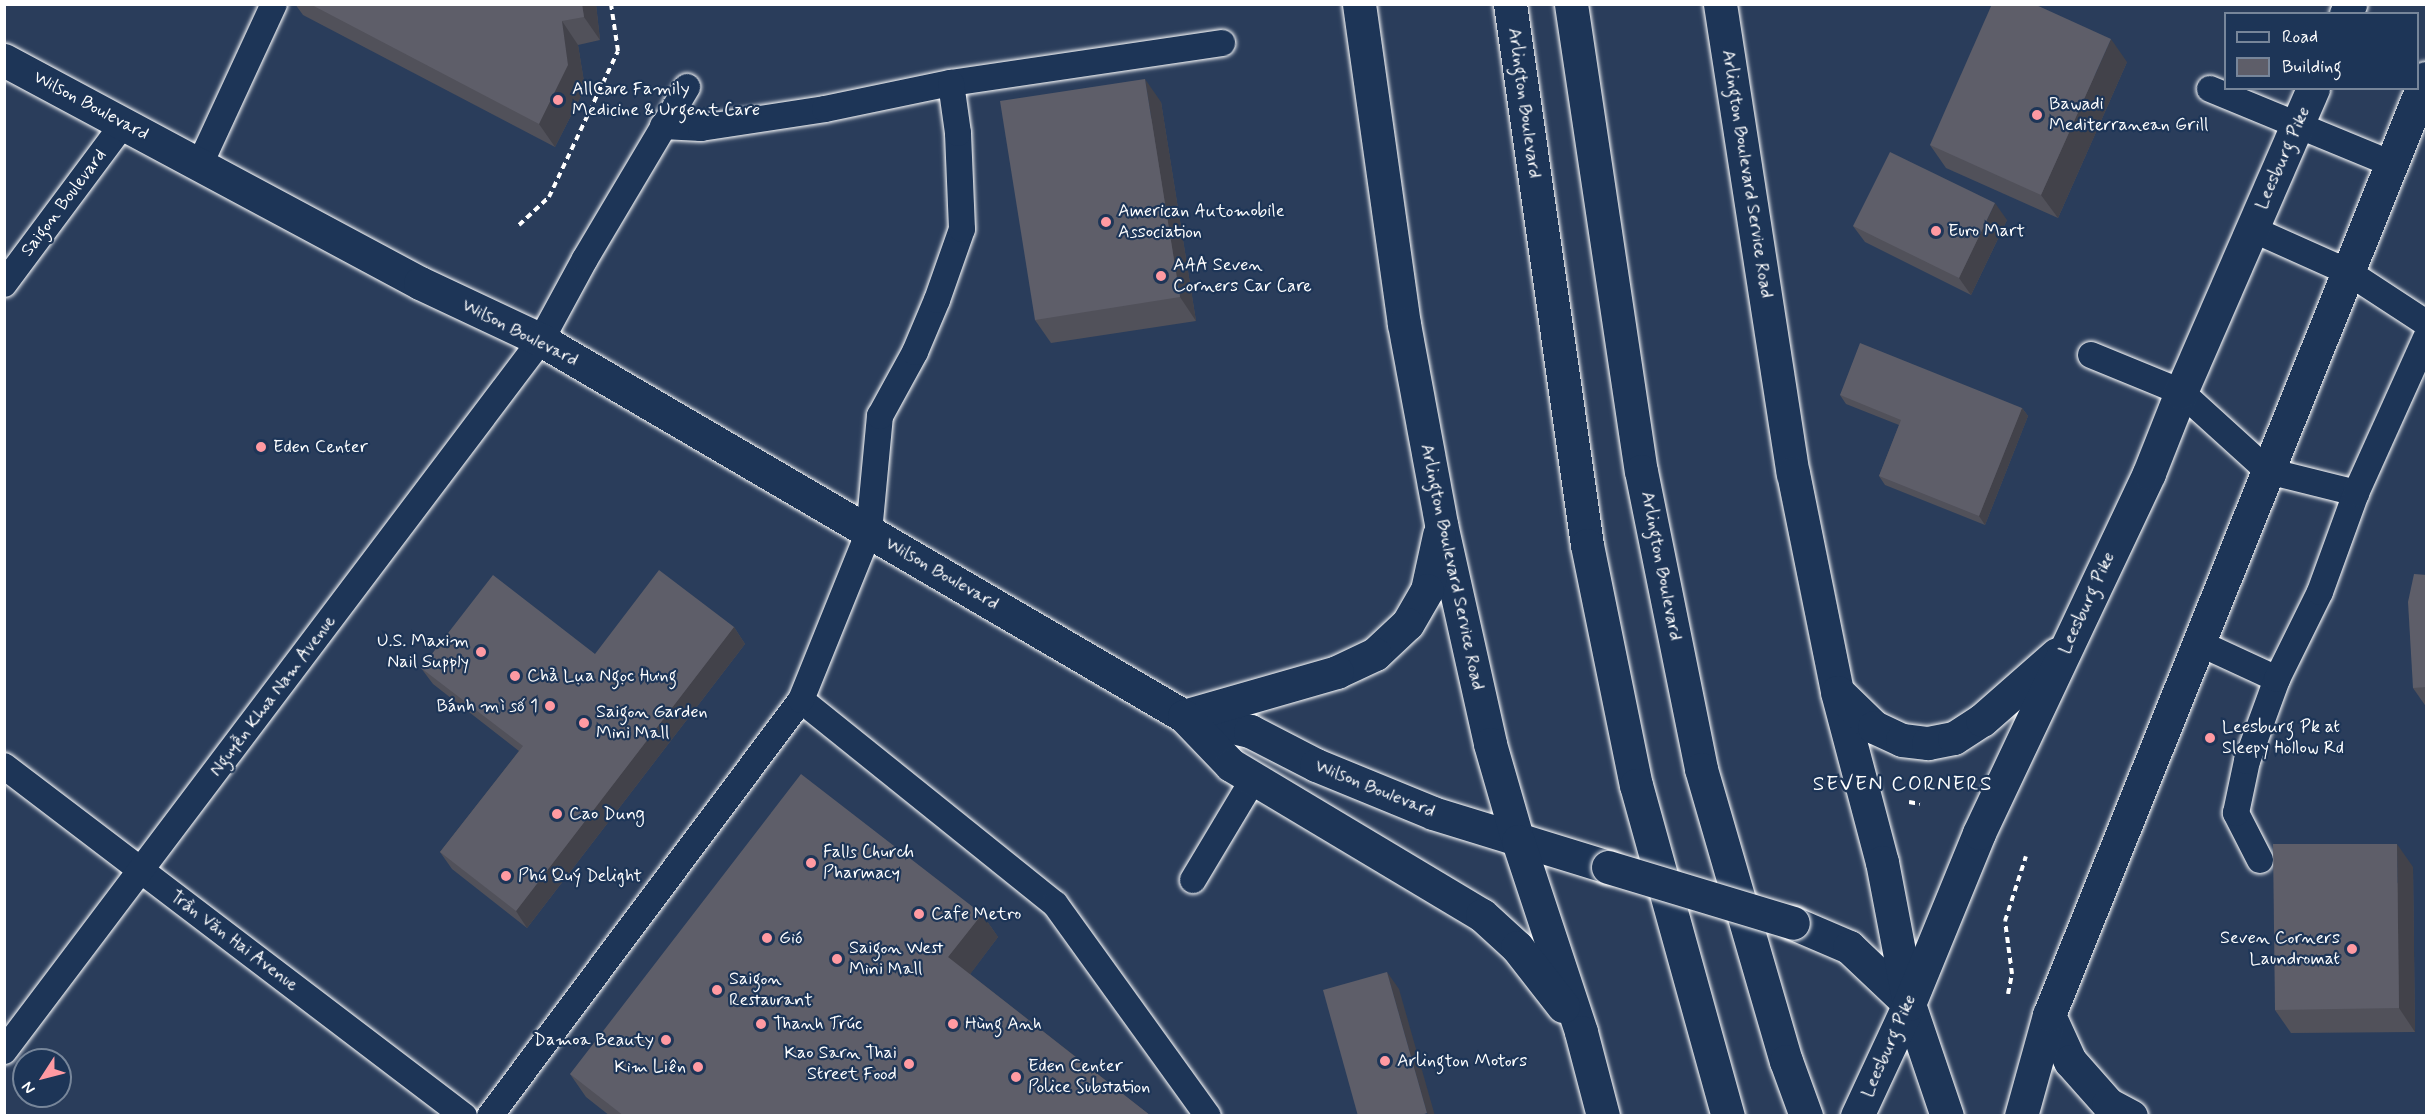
<!DOCTYPE html>
<html>
<head>
<meta charset="utf-8">
<style>
  body { margin:0 }
  #map { position:relative; width:2431px; height:1120px; overflow:hidden; background:#2a3d5b; font-family:Mynerve,sans-serif }
  div>[style] { position:absolute }
  [style*='--x'] { left:calc(var(--x)*1px); top:calc(var(--y)*1px); width:calc(var(--w)*1px); rotate:calc(var(--a)*1deg) }
  .path>* { height:4px; margin-top:-2px; transform-origin:0; background:repeating-linear-gradient(90deg,#fff 0 6px,transparent 0 10.5px) }
  .roads { filter:drop-shadow(0 0 2px #fff) drop-shadow(0 0 2px #fff) }
  .service>* { height:26px; margin:-13px; padding:0 13px; transform-origin:13px; border-radius:13px; background:#1d3557 }
  .secondary>* { height:33px; margin:-16.5px; padding:0 16.5px; transform-origin:16.5px; border-radius:16.5px; background:#1d3557 }
  .primary>* { height:33px; margin:-16.5px; padding:0 16.5px; transform-origin:16.5px; border-radius:16.5px; background:#1d3557 }
  .trunk>* { height:33px; margin:-16.5px; padding:0 16.5px; transform-origin:16.5px; border-radius:16.5px; background:#1d3557 }
  .bridges { filter:drop-shadow(0 0 2px #fff) drop-shadow(0 0 2px #fff) }
  .secondary-bridge>* { height:33px; margin:-16.5px; padding:0 16.5px; transform-origin:16.5px; border-radius:16.5px; background:#1d3557 }
  .wall>* { inset:0; background:#51515a }
  .shaded-wall>* { inset:0; background:#42424a }
  .building>* { inset:0; background:#5e5e69 }
  .dots>* { width:16px; height:16px; translate:-50% -50%; box-sizing:border-box; border:3px solid #1d3557; border-radius:50% }
  span { translate:-50% -50%; white-space:nowrap; text-align:center; line-height:1.15; -webkit-text-stroke:4.5px #1d3557; paint-order:stroke }
  .poi-label { font-size:18px; color:#fff }
  .left { translate:0 -50%; text-align:left }
  .right { translate:-100% -50%; text-align:right }
  .street-label { font-size:18px; color:#fff }
  .quarter-label { font-size:21px; color:#fff; letter-spacing:1.5px }
  .frame { position:absolute; inset:0; border:6px solid #fff; pointer-events:none }
  .legend { position:absolute; left:2224px; top:12px; width:195px; height:78px; box-sizing:border-box; background:#1d3557; border:2px solid #77869a; margin:0; padding:8px 10px; list-style:none; font-size:18px; color:#fff }
  .legend li { display:flex; align-items:center; gap:12px; height:30px }
  .legend b { width:30px; border:2px solid #77869a }
  .north { position:absolute; left:12px; top:1048px; width:60px; height:60px; box-sizing:border-box; background:#1d3557; border:2px solid #77869a; border-radius:50%; rotate:234deg; font-size:16px; font-weight:700; line-height:24px; text-align:center; color:#fff }
  .north::after { content:''; display:block; margin:auto; width:21px; height:27px; background:#ff9aa2; clip-path:polygon(50% 0,100% 100%,50% 72%,0 100%) }
</style>
</head>
<body>
<div id="map">
  <div class="path">
    <i style="--x:519;--y:225;--w:41;--a:-43"></i>
    <i style="--x:549;--y:197;--w:161;--a:-64.7"></i>
    <i style="--x:618;--y:51;--w:48;--a:-98.5"></i>
    <i style="--x:1909;--y:802;--w:11;--a:10"></i>
    <i style="--x:2008;--y:994;--w:20;--a:-79"></i>
    <i style="--x:2012;--y:974;--w:53;--a:-97.5"></i>
    <i style="--x:2005;--y:921;--w:68;--a:-72.1"></i>
  </div>
  <div class="roads">
    <div class="service">
      <i style="--x:2210;--y:89;--w:197;--a:22.4"></i>
      <i style="--x:663;--y:126;--w:38;--a:3"></i>
      <i style="--x:701;--y:128;--w:125;--a:-8.7"></i>
      <i style="--x:825;--y:109;--w:129;--a:-11.7"></i>
      <i style="--x:951;--y:83;--w:274;--a:-8.4"></i>
      <i style="--x:200;--y:164;--w:176;--a:-65.2"></i>
      <i style="--x:2252;--y:229;--w:105;--a:24.1"></i>
      <i style="--x:2348;--y:272;--w:93;--a:33.2"></i>
      <i style="--x:4;--y:284;--w:201;--a:-53.3"></i>
      <i style="--x:2091;--y:355;--w:97;--a:22.3"></i>
      <i style="--x:2181;--y:392;--w:118;--a:42.2"></i>
      <i style="--x:2268;--y:471;--w:91;--a:14"></i>
      <i style="--x:2199;--y:643;--w:86;--a:24.8"></i>
      <i style="--x:801;--y:700;--w:326;--a:38.8"></i>
      <i style="--x:1055;--y:904;--w:261;--a:54.2"></i>
      <i style="--x:4;--y:766;--w:578;--a:37.27"></i>
      <i style="--x:2260;--y:860;--w:53;--a:-117.1"></i>
      <i style="--x:2236;--y:813;--w:53;--a:-78.1"></i>
      <i style="--x:2247;--y:761;--w:87;--a:-69.9"></i>
      <i style="--x:2277;--y:679;--w:97;--a:-63.7"></i>
      <i style="--x:2320;--y:592;--w:105;--a:-70"></i>
      <i style="--x:2356;--y:493;--w:170;--a:-65.7"></i>
      <i style="--x:1193;--y:880;--w:119;--a:-59.1"></i>
      <i style="--x:4;--y:1051;--w:891;--a:-52.94"></i>
      <i style="--x:541;--y:340;--w:92;--a:-61.5"></i>
      <i style="--x:585;--y:259;--w:200;--a:-59.3"></i>
      <i style="--x:490;--y:1116;--w:519;--a:-53.22"></i>
      <i style="--x:801;--y:700;--w:181;--a:-68"></i>
      <i style="--x:869;--y:532;--w:117;--a:-84.6"></i>
      <i style="--x:880;--y:416;--w:73;--a:-61.3"></i>
      <i style="--x:915;--y:352;--w:56;--a:-67.1"></i>
      <i style="--x:937;--y:300;--w:75;--a:-70.6"></i>
      <i style="--x:962;--y:229;--w:96;--a:-92.4"></i>
      <i style="--x:958;--y:133;--w:50;--a:-98"></i>
    </div>
    <div class="secondary">
      <i style="--x:4;--y:60;--w:472;--a:28.2"></i>
      <i style="--x:420;--y:283;--w:134;--a:25.2"></i>
      <i style="--x:541;--y:340;--w:745;--a:30.32"></i>
      <i style="--x:1184;--y:716;--w:68;--a:12.8"></i>
      <i style="--x:1250;--y:731;--w:74;--a:27.3"></i>
      <i style="--x:1316;--y:765;--w:126;--a:22.3"></i>
      <i style="--x:1433;--y:813;--w:183;--a:17.1"></i>
      <i style="--x:1793;--y:923;--w:61;--a:23.2"></i>
      <i style="--x:1849;--y:947;--w:83;--a:43.5"></i>
      <i style="--x:2049;--y:1015;--w:51;--a:65.5"></i>
      <i style="--x:2070;--y:1061;--w:57;--a:48.5"></i>
      <i style="--x:2108;--y:1104;--w:26;--a:28"></i>
    </div>
    <div class="primary">
      <i style="--x:1359;--y:4;--w:323;--a:82"></i>
      <i style="--x:1404;--y:324;--w:203;--a:79.5"></i>
      <i style="--x:1441;--y:524;--w:225;--a:77.4"></i>
      <i style="--x:1490;--y:744;--w:101;--a:73.9"></i>
      <i style="--x:1518;--y:841;--w:201;--a:71.7"></i>
      <i style="--x:1581;--y:1032;--w:87;--a:75.3"></i>
      <i style="--x:1720;--y:4;--w:475;--a:81.2"></i>
      <i style="--x:1793;--y:473;--w:223;--a:78.6"></i>
      <i style="--x:1837;--y:692;--w:176;--a:75.2"></i>
      <i style="--x:1882;--y:862;--w:145;--a:79.2"></i>
      <i style="--x:1909;--y:1004;--w:118;--a:71.3"></i>
      <i style="--x:2346;--y:14;--w:11;--a:-68"></i>
      <i style="--x:1439;--y:535;--w:56;--a:102.3"></i>
      <i style="--x:1427;--y:590;--w:39;--a:120"></i>
      <i style="--x:1407;--y:624;--w:44;--a:136.8"></i>
      <i style="--x:1375;--y:654;--w:42;--a:154.7"></i>
      <i style="--x:1337;--y:672;--w:159;--a:164"></i>
      <i style="--x:1184;--y:716;--w:68;--a:46.2"></i>
      <i style="--x:1231;--y:765;--w:292;--a:30.9"></i>
      <i style="--x:1482;--y:915;--w:47;--a:42.4"></i>
      <i style="--x:1517;--y:947;--w:75;--a:52.1"></i>
      <i style="--x:1838;--y:692;--w:50;--a:44.2"></i>
      <i style="--x:1874;--y:727;--w:31;--a:25"></i>
      <i style="--x:1902;--y:740;--w:26;--a:7"></i>
      <i style="--x:1928;--y:743;--w:26;--a:-11"></i>
      <i style="--x:1954;--y:738;--w:33;--a:-33"></i>
      <i style="--x:1982;--y:720;--w:100;--a:-41.3"></i>
      <i style="--x:1857;--y:1116;--w:123;--a:-65.1"></i>
      <i style="--x:1909;--y:1004;--w:185;--a:-67.7"></i>
      <i style="--x:1979;--y:833;--w:398;--a:-64.7"></i>
      <i style="--x:2149;--y:473;--w:87;--a:-68.4"></i>
      <i style="--x:2181;--y:392;--w:331;--a:-66.5"></i>
      <i style="--x:2021;--y:1116;--w:105;--a:-74.5"></i>
      <i style="--x:2049;--y:1015;--w:1010;--a:-68.08"></i>
    </div>
    <div class="trunk">
      <i style="--x:1510;--y:4;--w:546;--a:81.9"></i>
      <i style="--x:1587;--y:545;--w:245;--a:78.5"></i>
      <i style="--x:1636;--y:785;--w:344;--a:74.5"></i>
      <i style="--x:1571;--y:4;--w:472;--a:81.5"></i>
      <i style="--x:1641;--y:471;--w:304;--a:78.6"></i>
      <i style="--x:1701;--y:769;--w:304;--a:73.8"></i>
      <i style="--x:1786;--y:1061;--w:59;--a:70"></i>
    </div>
  </div>
  <div class="bridges">
    <div class="secondary-bridge">
      <i style="--x:1608;--y:867;--w:193;--a:16.8"></i>
    </div>
  </div>
  <div class="wall">
    <i style="clip-path:polygon(295px 4px,596px 4px,600px 40px,578px 45px,585px 88px,555px 147px,303px 15px)"></i>
    <i style="clip-path:polygon(2127px 62px,2058px 218px,1946px 168px,1930px 145px)"></i>
    <i style="clip-path:polygon(1161px 102px,1196px 321px,1051px 343px,1035px 320px)"></i>
    <i style="clip-path:polygon(2007px 220px,1971px 295px,1865px 242px,1853px 226px)"></i>
    <i style="clip-path:polygon(1840px 395px,2022px 408px,2028px 416px,1985px 525px,1885px 485px,1879px 476px,1899px 425px,1846px 404px)"></i>
    <i style="clip-path:polygon(2427px 575px,2427px 708px,2413px 688px)"></i>
    <i style="clip-path:polygon(734px 627px,745px 644px,527px 928px,452px 869px,440px 852px,519px 751px,433px 684px,421px 668px,595px 654px)"></i>
    <i style="clip-path:polygon(2413px 867px,2415px 1032px,2291px 1033px,2275px 1010px)"></i>
    <i style="clip-path:polygon(982px 914px,998px 937px,970px 974px,1151px 1116px,610px 1116px,586px 1097px,570px 1074px)"></i>
  </div>
  <div class="shaded-wall">
    <i style="clip-path:polygon(582px 4px,596px 4px,600px 40px,584px 17px)"></i>
    <i style="clip-path:polygon(562px 21px,578px 45px,585px 88px,555px 147px,539px 124px)"></i>
    <i style="clip-path:polygon(2111px 39px,2127px 62px,2058px 218px,2041px 195px)"></i>
    <i style="clip-path:polygon(1145px 79px,1161px 102px,1196px 321px,1180px 297px)"></i>
    <i style="clip-path:polygon(1995px 203px,2007px 220px,1971px 295px,1959px 278px)"></i>
    <i style="clip-path:polygon(2022px 408px,2028px 416px,1985px 525px,1979px 516px)"></i>
    <i style="clip-path:polygon(734px 627px,745px 644px,527px 928px,516px 911px)"></i>
    <i style="clip-path:polygon(2397px 844px,2413px 867px,2415px 1032px,2399px 1008px)"></i>
    <i style="clip-path:polygon(982px 914px,998px 937px,965px 981px,948px 957px)"></i>
    <i style="clip-path:polygon(1387px 972px,1399px 989px,1435px 1116px,1429px 1116px,1427px 1113px)"></i>
  </div>
  <div class="building">
    <i style="clip-path:polygon(310px 4px,582px 4px,584px 17px,562px 21px,568px 65px,539px 124px)"></i>
    <i style="clip-path:polygon(1992px 4px,2034px 4px,2111px 39px,2041px 195px,1930px 145px)"></i>
    <i style="clip-path:polygon(1145px 79px,1180px 297px,1035px 320px,1000px 101px)"></i>
    <i style="clip-path:polygon(1890px 152px,1995px 203px,1959px 278px,1853px 226px)"></i>
    <i style="clip-path:polygon(1860px 343px,2022px 408px,1979px 516px,1879px 476px,1901px 420px,1840px 395px)"></i>
    <i style="clip-path:polygon(659px 570px,734px 627px,516px 911px,440px 852px,523px 746px,421px 668px,493px 575px,595px 654px)"></i>
    <i style="clip-path:polygon(2414px 574px,2427px 575px,2427px 687px,2413px 688px,2408px 602px)"></i>
    <i style="clip-path:polygon(801px 774px,982px 914px,948px 957px,1151px 1116px,624px 1116px,570px 1074px)"></i>
    <i style="clip-path:polygon(2273px 844px,2397px 844px,2399px 1008px,2275px 1010px)"></i>
    <i style="clip-path:polygon(1387px 972px,1427px 1113px,1419px 1116px,1358px 1116px,1323px 990px)"></i>
  </div>
  <div class="dots">
    <i style="left:558px;top:100px;background:#ff9aa2"></i>
    <i style="left:2037px;top:115px;background:#ff9aa2"></i>
    <i style="left:1106px;top:222px;background:#ff9aa2"></i>
    <i style="left:1936px;top:231px;background:#ff9aa2"></i>
    <i style="left:1161px;top:276px;background:#ff9aa2"></i>
    <i style="left:261px;top:447px;background:#ff9aa2"></i>
    <i style="left:481px;top:652px;background:#ff9aa2"></i>
    <i style="left:515px;top:676px;background:#ff9aa2"></i>
    <i style="left:550px;top:706px;background:#ff9aa2"></i>
    <i style="left:584px;top:723px;background:#ff9aa2"></i>
    <i style="left:2210px;top:738px;background:#ff9aa2"></i>
    <i style="left:557px;top:814px;background:#ff9aa2"></i>
    <i style="left:811px;top:863px;background:#ff9aa2"></i>
    <i style="left:506px;top:876px;background:#ff9aa2"></i>
    <i style="left:919px;top:914px;background:#ff9aa2"></i>
    <i style="left:767px;top:938px;background:#ff9aa2"></i>
    <i style="left:2352px;top:949px;background:#ff9aa2"></i>
    <i style="left:837px;top:959px;background:#ff9aa2"></i>
    <i style="left:717px;top:990px;background:#ff9aa2"></i>
    <i style="left:761px;top:1024px;background:#ff9aa2"></i>
    <i style="left:953px;top:1024px;background:#ff9aa2"></i>
    <i style="left:666px;top:1040px;background:#ff9aa2"></i>
    <i style="left:1385px;top:1061px;background:#ff9aa2"></i>
    <i style="left:909px;top:1064px;background:#ff9aa2"></i>
    <i style="left:698px;top:1067px;background:#ff9aa2"></i>
    <i style="left:1016px;top:1077px;background:#ff9aa2"></i>
  </div>
  <div class="poi-label">
    <span class="left" style="left:572px;top:100px">AllCare Family<br>Medicine &amp; Urgent Care</span>
    <span class="left" style="left:2049px;top:115px">Bawadi<br>Mediterranean Grill</span>
    <span class="left" style="left:1118px;top:222px">American Automobile<br>Association</span>
    <span class="left" style="left:1948px;top:231px">Euro Mart</span>
    <span class="left" style="left:1173px;top:276px">AAA Seven<br>Corners Car Care</span>
    <span class="left" style="left:273px;top:447px">Eden Center</span>
    <span class="right" style="left:469px;top:652px">U.S. Maxim<br>Nail Supply</span>
    <span class="left" style="left:527px;top:676px">Chả Lụa Ngọc Hưng</span>
    <span class="right" style="left:538px;top:706px">Bánh mì số 1</span>
    <span class="left" style="left:596px;top:723px">Saigon Garden<br>Mini Mall</span>
    <span class="left" style="left:2222px;top:738px">Leesburg Pk at<br>Sleepy Hollow Rd</span>
    <span class="left" style="left:569px;top:814px">Cao Dung</span>
    <span class="left" style="left:823px;top:863px">Falls Church<br>Pharmacy</span>
    <span class="left" style="left:518px;top:876px">Phú Quý Delight</span>
    <span class="left" style="left:931px;top:914px">Cafe Metro</span>
    <span class="left" style="left:779px;top:938px">Gió</span>
    <span class="right" style="left:2340px;top:949px">Seven Corners<br>Laundromat</span>
    <span class="left" style="left:849px;top:959px">Saigon West<br>Mini Mall</span>
    <span class="left" style="left:729px;top:990px">Saigon<br>Restaurant</span>
    <span class="left" style="left:773px;top:1024px">Thanh Trúc</span>
    <span class="left" style="left:965px;top:1024px">Hùng Anh</span>
    <span class="right" style="left:654px;top:1040px">Damoa Beauty</span>
    <span class="right" style="left:897px;top:1064px">Kao Sarn Thai<br>Street Food</span>
    <span class="left" style="left:1397px;top:1061px">Arlington Motors</span>
    <span class="right" style="left:686px;top:1067px">Kim Liên</span>
    <span class="left" style="left:1028px;top:1077px">Eden Center<br>Police Substation</span>
  </div>
  <div class="street-label">
    <span style="left:1524px;top:103px;rotate:82deg">Arlington Boulevard</span>
    <span style="left:91px;top:106px;rotate:28deg">Wilson Boulevard</span>
    <span style="left:2283px;top:158px;rotate:-66deg">Leesburg Pike</span>
    <span style="left:1747px;top:174px;rotate:81deg">Arlington Boulevard Service Road</span>
    <span style="left:64px;top:203px;rotate:-53deg">Saigon Boulevard</span>
    <span style="left:520px;top:333px;rotate:27deg">Wilson Boulevard</span>
    <span style="left:1661px;top:566px;rotate:79deg">Arlington Boulevard</span>
    <span style="left:1452px;top:567px;rotate:78deg">Arlington Boulevard Service Road</span>
    <span style="left:942px;top:574px;rotate:30deg">Wilson Boulevard</span>
    <span style="left:2087px;top:603px;rotate:-65deg">Leesburg Pike</span>
    <span style="left:273px;top:696px;rotate:-53deg">Nguyễn Khoa Nam Avenue</span>
    <span style="left:1375px;top:789px;rotate:22deg">Wilson Boulevard</span>
    <span style="left:234px;top:941px;rotate:37deg">Trần Văn Hai Avenue</span>
    <span style="left:1889px;top:1046px;rotate:-66deg">Leesburg Pike</span>
  </div>
  <div class="quarter-label">
    <span style="left:1903px;top:784px">SEVEN CORNERS</span>
  </div>
  <div class="frame"></div>
  <ul class="legend">
  <li><b style="height:8px;background:#1d3557"></b>Road</li>
  <li><b style="height:16px;background:#5e5e69"></b>Building</li>
  </ul>
  <div class="north">N</div>
</div>
</body>
</html>
